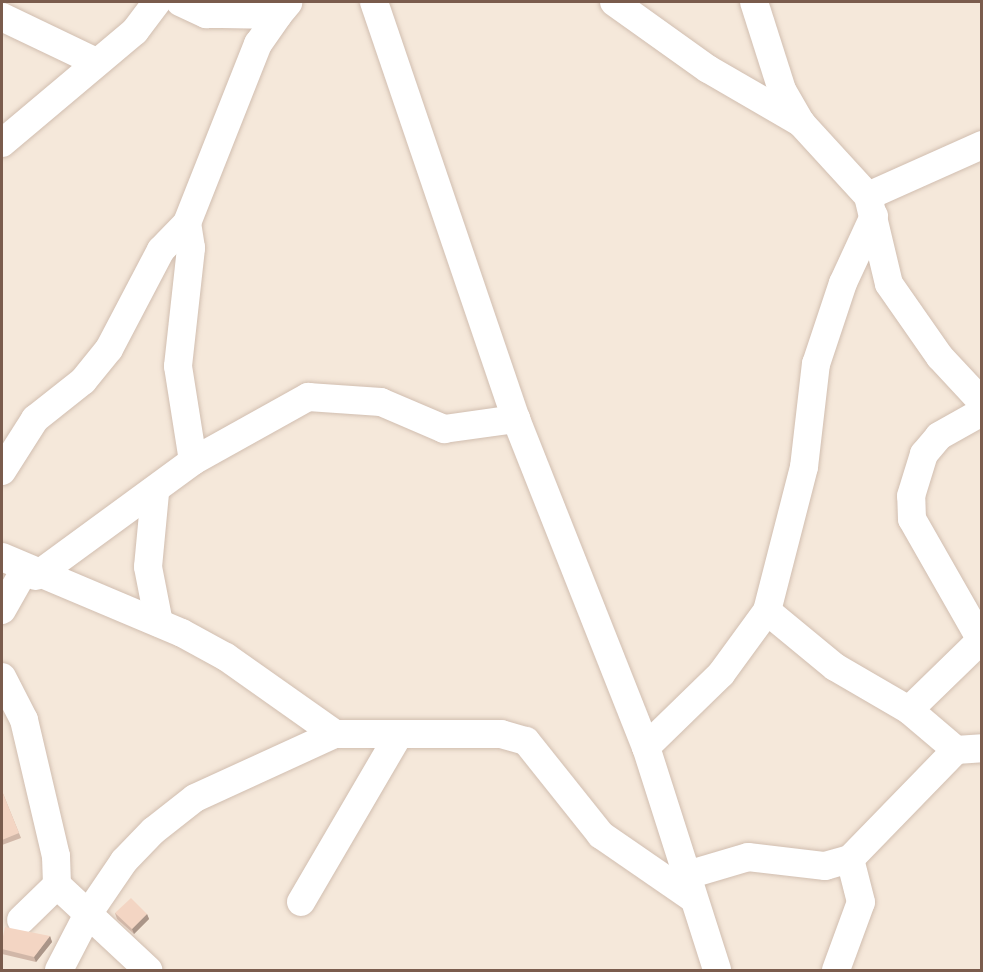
<!DOCTYPE html>
<html>
<head>
<meta charset="utf-8">
<style>
  body { margin:0 }
  #map { position:relative; width:983px; height:972px; overflow:hidden; background:#fdf6ec; font-family:Roboto,sans-serif }
  div>[style] { position:absolute }
  [style*='--x'] { left:calc(var(--x)*1px); top:calc(var(--y)*1px); width:calc(var(--w)*1px); rotate:calc(var(--a)*1deg) }
  .residential>* { inset:0; background:#f5e8da }
  .roads { filter:drop-shadow(0 0 2px #d1beb0) drop-shadow(0 0 2px #d1beb0) }
  .street>* { height:28px; margin:-14px; padding:0 14px; transform-origin:14px; border-radius:14px; background:#fff }
  .wall>* { inset:0; background:#d1b7a8 }
  .shaded-wall>* { inset:0; background:#aa9588 }
  .building>* { inset:0; background:#f3d5c3 }
  span { translate:-50% -50%; white-space:nowrap; text-align:center; line-height:1.15; -webkit-text-stroke:5px #fffaf3; paint-order:stroke }
  .frame { position:absolute; inset:0; border:3px solid #7a5c4d; pointer-events:none }
</style>
</head>
<body>
<div id="map">
  <div class="residential">
    <i style="clip-path:polygon(2px 2px,981px 2px,981px 970px,2px 970px)"></i>
  </div>
  <div class="roads">
    <div class="street">
      <i style="--x:180;--y:2;--w:29;--a:25"></i>
      <i style="--x:206;--y:14;--w:16;--a:0"></i>
      <i style="--x:222;--y:14;--w:56;--a:1"></i>
      <i style="--x:278;--y:15;--w:16;--a:-50"></i>
      <i style="--x:374;--y:2;--w:441;--a:71.2"></i>
      <i style="--x:516;--y:419;--w:353;--a:68.4"></i>
      <i style="--x:646;--y:747;--w:234;--a:72.3"></i>
      <i style="--x:614;--y:2;--w:115;--a:35.5"></i>
      <i style="--x:708;--y:69;--w:108;--a:30.1"></i>
      <i style="--x:754;--y:2;--w:92;--a:72.3"></i>
      <i style="--x:782;--y:90;--w:38;--a:60"></i>
      <i style="--x:801;--y:123;--w:99;--a:47.5"></i>
      <i style="--x:868;--y:196;--w:90;--a:76.6"></i>
      <i style="--x:889;--y:284;--w:89;--a:55.1"></i>
      <i style="--x:940;--y:357;--w:62;--a:47"></i>
      <i style="--x:2;--y:17;--w:104;--a:25.6"></i>
      <i style="--x:2;--y:143;--w:174;--a:-40.1"></i>
      <i style="--x:135;--y:31;--w:36;--a:-53"></i>
      <i style="--x:868;--y:196;--w:125;--a:-24.1"></i>
      <i style="--x:193;--y:461;--w:96;--a:-99"></i>
      <i style="--x:178;--y:366;--w:119;--a:-83.7"></i>
      <i style="--x:191;--y:248;--w:25;--a:-99"></i>
      <i style="--x:187;--y:223;--w:193;--a:-68.4"></i>
      <i style="--x:258;--y:44;--w:35;--a:-55"></i>
      <i style="--x:2;--y:471;--w:62;--a:-57.6"></i>
      <i style="--x:35;--y:419;--w:61;--a:-38.4"></i>
      <i style="--x:83;--y:381;--w:41;--a:-50.9"></i>
      <i style="--x:109;--y:349;--w:112;--a:-62.3"></i>
      <i style="--x:161;--y:250;--w:37;--a:-46"></i>
      <i style="--x:155;--y:493;--w:74;--a:95.4"></i>
      <i style="--x:148;--y:567;--w:57;--a:78.9"></i>
      <i style="--x:2;--y:557;--w:195;--a:22.9"></i>
      <i style="--x:182;--y:633;--w:50;--a:28.6"></i>
      <i style="--x:226;--y:657;--w:133;--a:35.2"></i>
      <i style="--x:36;--y:576;--w:195;--a:-36.2"></i>
      <i style="--x:193;--y:461;--w:132;--a:-29.1"></i>
      <i style="--x:308;--y:397;--w:73;--a:3.9"></i>
      <i style="--x:381;--y:402;--w:69;--a:23.2"></i>
      <i style="--x:444;--y:429;--w:73;--a:-7.9"></i>
      <i style="--x:2;--y:610;--w:45;--a:-60.6"></i>
      <i style="--x:767;--y:611;--w:88;--a:39.5"></i>
      <i style="--x:835;--y:667;--w:86;--a:30.2"></i>
      <i style="--x:909;--y:710;--w:62;--a:40.4"></i>
      <i style="--x:956;--y:750;--w:26;--a:-4"></i>
      <i style="--x:981;--y:640;--w:139;--a:-119.7"></i>
      <i style="--x:912;--y:519;--w:23;--a:-92"></i>
      <i style="--x:911;--y:496;--w:44;--a:-72.8"></i>
      <i style="--x:924;--y:454;--w:23;--a:-50"></i>
      <i style="--x:939;--y:436;--w:49;--a:-29.2"></i>
      <i style="--x:2;--y:677;--w:48;--a:62.9"></i>
      <i style="--x:24;--y:720;--w:140;--a:76.8"></i>
      <i style="--x:56;--y:856;--w:29;--a:88"></i>
      <i style="--x:57;--y:885;--w:50;--a:135.8"></i>
      <i style="--x:909;--y:710;--w:102;--a:-44.2"></i>
      <i style="--x:646;--y:747;--w:105;--a:-44.2"></i>
      <i style="--x:721;--y:674;--w:78;--a:-53.9"></i>
      <i style="--x:767;--y:611;--w:149;--a:-75.6"></i>
      <i style="--x:804;--y:467;--w:104;--a:-83.4"></i>
      <i style="--x:816;--y:364;--w:85;--a:-71.6"></i>
      <i style="--x:843;--y:283;--w:74;--a:-65.2"></i>
      <i style="--x:684;--y:876;--w:67;--a:-16.5"></i>
      <i style="--x:748;--y:857;--w:78;--a:6.7"></i>
      <i style="--x:825;--y:866;--w:26;--a:-16"></i>
      <i style="--x:850;--y:859;--w:152;--a:-45.8"></i>
      <i style="--x:57;--y:885;--w:125;--a:43"></i>
      <i style="--x:301;--y:902;--w:190;--a:-59.7"></i>
      <i style="--x:59;--y:970;--w:63;--a:-62.6"></i>
      <i style="--x:88;--y:914;--w:64;--a:-55.8"></i>
      <i style="--x:124;--y:861;--w:42;--a:-46"></i>
      <i style="--x:153;--y:831;--w:53;--a:-38.2"></i>
      <i style="--x:195;--y:798;--w:154;--a:-24.6"></i>
      <i style="--x:335;--y:734;--w:166;--a:0"></i>
      <i style="--x:501;--y:734;--w:26;--a:16"></i>
      <i style="--x:526;--y:741;--w:120;--a:51.4"></i>
      <i style="--x:601;--y:835;--w:109;--a:34.6"></i>
      <i style="--x:836;--y:970;--w:72;--a:-69.8"></i>
      <i style="--x:861;--y:902;--w:44;--a:-104.3"></i>
    </div>
  </div>
  <div class="wall">
    <i style="clip-path:polygon(2px 791px,21px 838px,2px 845px)"></i>
    <i style="clip-path:polygon(115px 913px,147px 914px,149px 919px,134px 934px,117px 919px)"></i>
    <i style="clip-path:polygon(50px 936px,52px 942px,36px 962px,2px 954px,2px 941px)"></i>
  </div>
  <div class="shaded-wall">
    <i style="clip-path:polygon(147px 914px,149px 919px,134px 934px,132px 929px)"></i>
    <i style="clip-path:polygon(50px 936px,52px 942px,36px 962px,34px 957px)"></i>
  </div>
  <div class="building">
    <i style="clip-path:polygon(2px 791px,19px 833px,2px 840px)"></i>
    <i style="clip-path:polygon(131px 898px,147px 914px,132px 929px,115px 913px)"></i>
    <i style="clip-path:polygon(5px 927px,50px 936px,34px 957px,2px 949px,2px 941px)"></i>
  </div>
  <div class="frame"></div>
</div>
</body>
</html>
